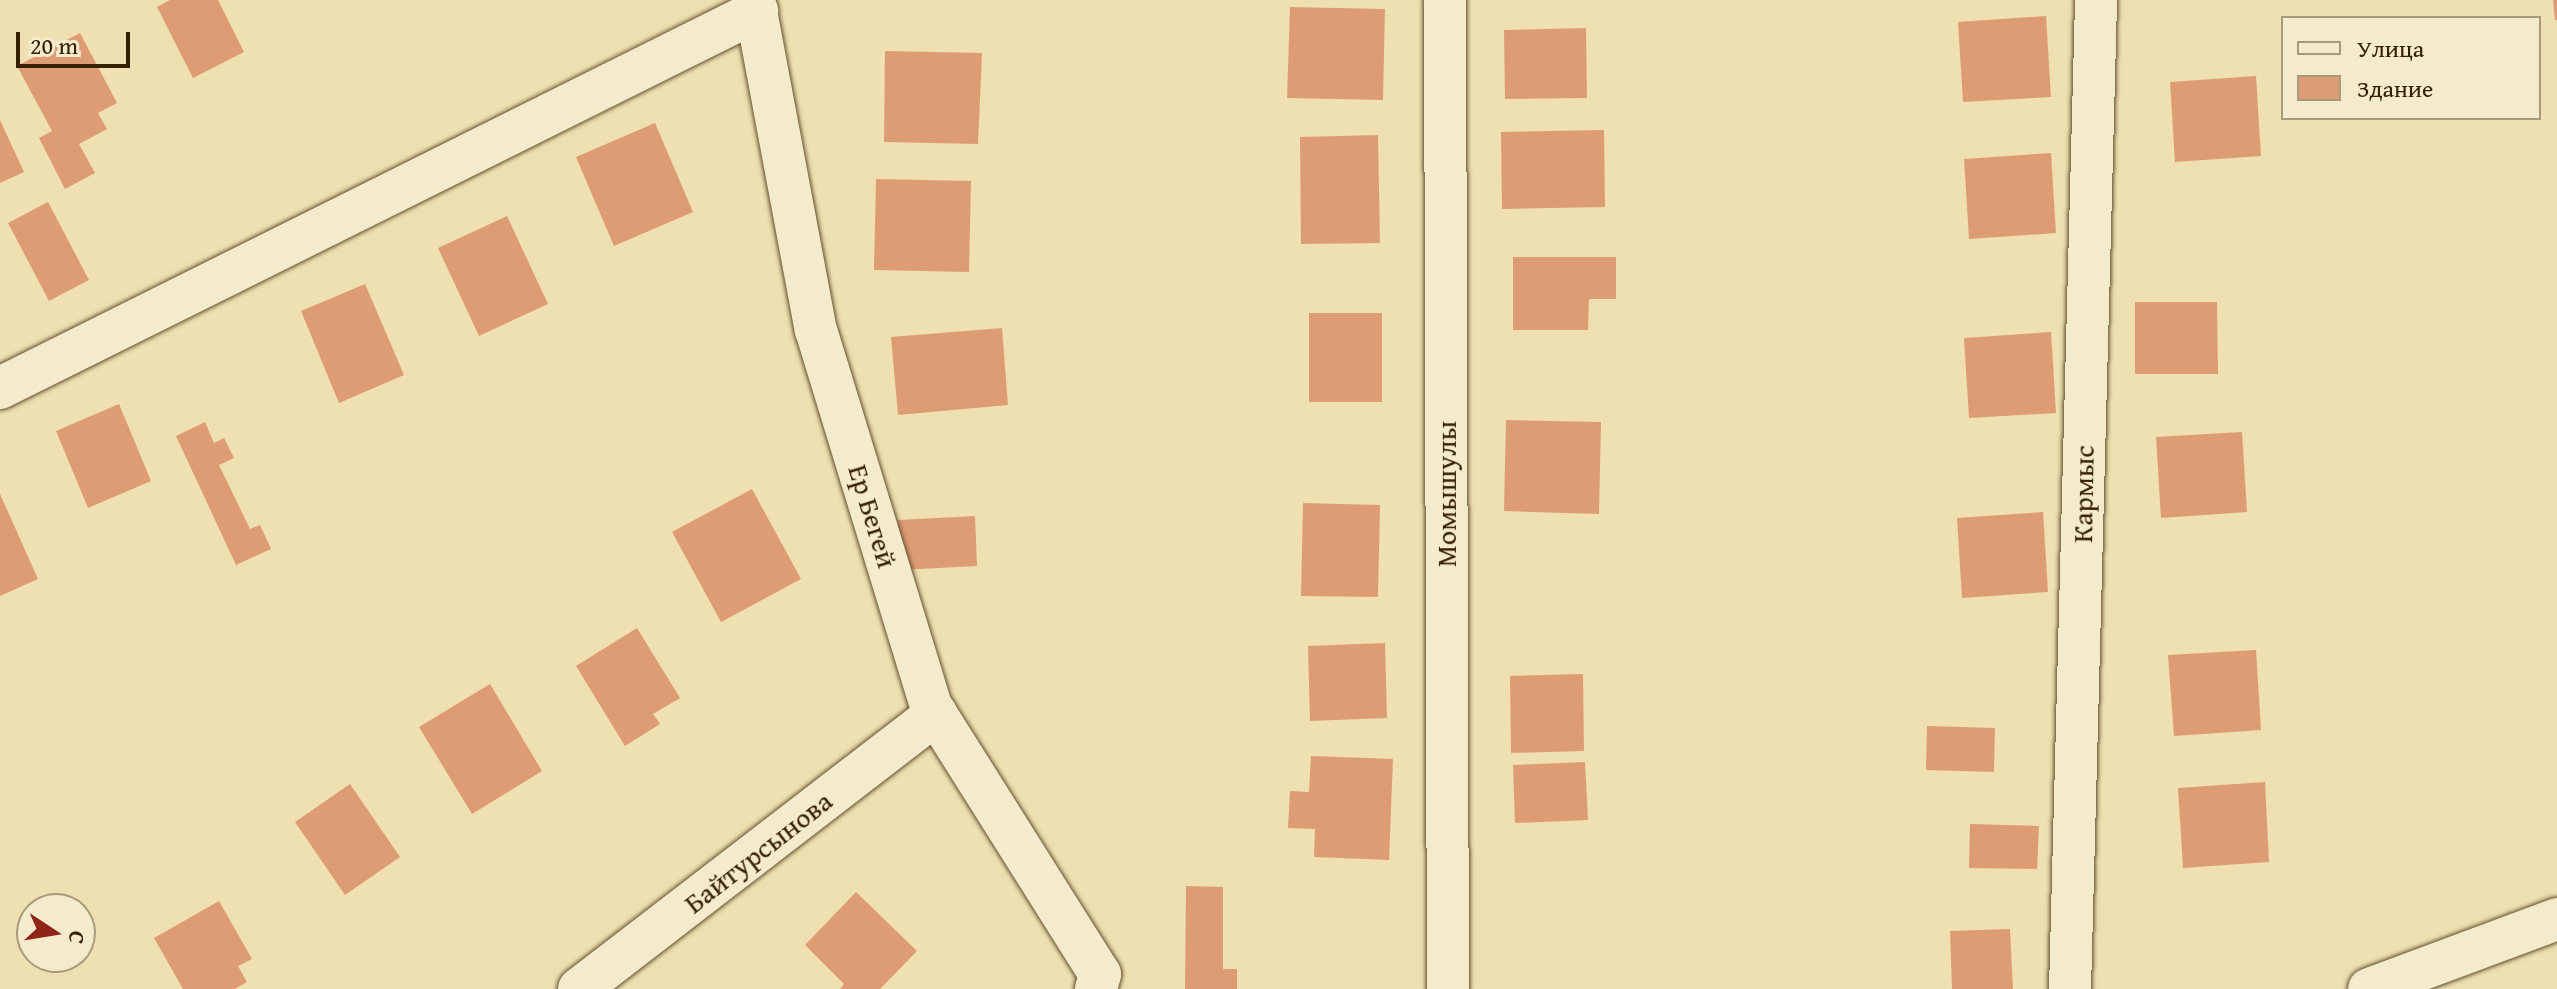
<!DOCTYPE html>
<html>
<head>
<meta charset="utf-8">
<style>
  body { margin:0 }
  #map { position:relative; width:2557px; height:989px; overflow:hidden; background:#eee0b0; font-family:"Gentium Book Plus",serif }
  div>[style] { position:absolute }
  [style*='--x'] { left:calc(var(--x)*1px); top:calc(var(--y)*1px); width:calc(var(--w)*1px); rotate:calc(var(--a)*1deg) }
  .building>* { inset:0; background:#de9c75 }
  .roads { filter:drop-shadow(0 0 2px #64502f) drop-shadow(0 0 2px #64502f) }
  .minor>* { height:42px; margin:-21px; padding:0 21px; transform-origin:21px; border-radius:21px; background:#f4ebcc }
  span { translate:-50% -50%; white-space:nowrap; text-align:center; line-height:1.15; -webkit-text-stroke:7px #f4ebcc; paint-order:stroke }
  .street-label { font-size:28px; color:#362004 }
  .legend { position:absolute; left:2281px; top:16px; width:260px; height:104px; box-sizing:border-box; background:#f4ebcc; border:2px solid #a89a7c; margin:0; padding:10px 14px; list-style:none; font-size:24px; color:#362004 }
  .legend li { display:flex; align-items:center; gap:16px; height:40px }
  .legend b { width:40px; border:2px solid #a89a7c }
  .north { position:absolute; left:16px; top:893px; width:80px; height:80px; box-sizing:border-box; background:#f4ebcc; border:2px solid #a89a7c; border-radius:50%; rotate:102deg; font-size:22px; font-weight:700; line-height:32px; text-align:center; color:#362004 }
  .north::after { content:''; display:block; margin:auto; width:28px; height:36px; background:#8f2418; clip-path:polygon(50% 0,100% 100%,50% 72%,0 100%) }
  .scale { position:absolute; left:16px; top:32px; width:114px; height:36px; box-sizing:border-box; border:4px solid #362004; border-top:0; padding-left:10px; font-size:24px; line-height:28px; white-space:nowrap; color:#362004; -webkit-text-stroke:6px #f4ebcc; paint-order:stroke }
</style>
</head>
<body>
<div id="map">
  <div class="building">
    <i style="clip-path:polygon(170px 0,218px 0,244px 52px,193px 78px,157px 7px)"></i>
    <i style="clip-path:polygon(2553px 0,2557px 0,2557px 20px,2555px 20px)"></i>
    <i style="clip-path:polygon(1290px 7px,1385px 9px,1383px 100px,1287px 98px)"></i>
    <i style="clip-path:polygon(2046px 16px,2051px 97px,1963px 102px,1958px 22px)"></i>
    <i style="clip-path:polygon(1586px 28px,1587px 98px,1505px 99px,1504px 30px)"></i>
    <i style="clip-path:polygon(80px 33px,117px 103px,98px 113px,107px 129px,79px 144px,95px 173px,65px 189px,39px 138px,52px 131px,17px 66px)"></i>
    <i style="clip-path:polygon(885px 51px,982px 53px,978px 144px,884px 142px)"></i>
    <i style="clip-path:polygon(2256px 76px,2261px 156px,2175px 162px,2170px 82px)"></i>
    <i style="clip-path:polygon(0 120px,24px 172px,0 183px)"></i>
    <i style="clip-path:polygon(655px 123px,693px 212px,614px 246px,576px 157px)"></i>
    <i style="clip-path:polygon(1604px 130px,1605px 207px,1502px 209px,1501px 132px)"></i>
    <i style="clip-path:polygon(1378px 135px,1380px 243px,1301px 244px,1300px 137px)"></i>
    <i style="clip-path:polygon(2051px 153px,2056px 233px,1969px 239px,1964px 159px)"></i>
    <i style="clip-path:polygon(876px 179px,971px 181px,969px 272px,874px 270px)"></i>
    <i style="clip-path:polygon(48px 202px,89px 280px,49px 301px,8px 223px)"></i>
    <i style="clip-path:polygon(507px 216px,548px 304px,479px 336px,438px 248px)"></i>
    <i style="clip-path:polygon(1513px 257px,1616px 257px,1616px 299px,1589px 299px,1588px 330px,1513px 330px)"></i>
    <i style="clip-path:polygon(365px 284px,404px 375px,339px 403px,301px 311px)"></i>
    <i style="clip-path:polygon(2135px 302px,2217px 302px,2218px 374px,2135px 374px)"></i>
    <i style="clip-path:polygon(1309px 313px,1382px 313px,1382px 402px,1309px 402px)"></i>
    <i style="clip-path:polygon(1002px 328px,1008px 405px,898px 415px,891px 337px)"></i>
    <i style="clip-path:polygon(2051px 332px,2056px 413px,1969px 418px,1964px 338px)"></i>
    <i style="clip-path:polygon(119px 404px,151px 481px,88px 508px,56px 431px)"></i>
    <i style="clip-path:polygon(1506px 420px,1601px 422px,1599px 514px,1504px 511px)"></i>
    <i style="clip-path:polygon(205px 422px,214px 443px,224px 438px,234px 458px,219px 465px,250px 529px,260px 525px,271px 549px,236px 565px,176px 436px)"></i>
    <i style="clip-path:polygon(2242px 432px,2247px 512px,2161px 518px,2156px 437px)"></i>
    <i style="clip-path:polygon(752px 489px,801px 579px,721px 622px,672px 532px)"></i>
    <i style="clip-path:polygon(0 494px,38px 579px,0 596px)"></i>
    <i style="clip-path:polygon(1303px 503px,1380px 505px,1378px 597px,1301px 596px)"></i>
    <i style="clip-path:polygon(2043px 512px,2048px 592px,1962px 598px,1957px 518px)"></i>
    <i style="clip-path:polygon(975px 516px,977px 566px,900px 570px,898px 520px)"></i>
    <i style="clip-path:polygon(637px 628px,680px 698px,653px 714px,660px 724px,625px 746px,576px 666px)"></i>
    <i style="clip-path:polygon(1385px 643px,1387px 718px,1310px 721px,1308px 646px)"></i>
    <i style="clip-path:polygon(2256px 650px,2261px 730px,2174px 736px,2168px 655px)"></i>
    <i style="clip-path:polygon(1583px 674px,1584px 751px,1511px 753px,1510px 676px)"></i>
    <i style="clip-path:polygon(490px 684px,542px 771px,472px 814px,419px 727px)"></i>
    <i style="clip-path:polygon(1927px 726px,1995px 728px,1994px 772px,1926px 770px)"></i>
    <i style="clip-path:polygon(1311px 756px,1393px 759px,1389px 860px,1314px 857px,1315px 829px,1288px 828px,1290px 791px,1309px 792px)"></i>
    <i style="clip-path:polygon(1585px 762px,1588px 820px,1515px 823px,1513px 765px)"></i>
    <i style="clip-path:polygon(2265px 782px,2269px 862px,2183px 868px,2178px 788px)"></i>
    <i style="clip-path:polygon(350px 784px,400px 857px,345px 895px,295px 822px)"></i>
    <i style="clip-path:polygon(1970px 824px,2039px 826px,2037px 869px,1969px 868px)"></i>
    <i style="clip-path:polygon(1186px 886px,1223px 887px,1223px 969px,1237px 969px,1237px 989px,1185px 989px)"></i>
    <i style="clip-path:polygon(856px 892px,917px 951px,880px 989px,840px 989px,844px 984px,805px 945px)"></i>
    <i style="clip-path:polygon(219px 901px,252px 959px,238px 966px,247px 982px,235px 989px,183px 989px,154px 938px)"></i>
    <i style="clip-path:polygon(2010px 929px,2013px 989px,1952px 989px,1950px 931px)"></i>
  </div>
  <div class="roads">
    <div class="minor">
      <i style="--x:754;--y:0;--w:336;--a:79.4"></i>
      <i style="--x:816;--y:330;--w:393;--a:73"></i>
      <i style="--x:931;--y:706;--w:317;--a:57.8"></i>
      <i style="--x:1100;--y:974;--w:16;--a:105"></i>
      <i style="--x:1445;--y:0;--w:989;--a:89.83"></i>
      <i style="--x:0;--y:388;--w:846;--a:-26.47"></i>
      <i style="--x:579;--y:989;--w:451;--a:-37.6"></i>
      <i style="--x:2070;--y:989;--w:989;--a:-88.49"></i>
      <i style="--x:2369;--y:989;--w:201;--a:-20.4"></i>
    </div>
  </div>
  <div class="street-label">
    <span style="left:1446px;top:494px;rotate:-90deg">Момышулы</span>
    <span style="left:2083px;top:494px;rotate:-89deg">Кармыс</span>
    <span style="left:873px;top:516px;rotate:73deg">Ер Бегей</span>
    <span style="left:758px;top:852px;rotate:-38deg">Байтурсынова</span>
  </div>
  <ul class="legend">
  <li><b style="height:10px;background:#f4ebcc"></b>Улица</li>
  <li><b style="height:22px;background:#de9c75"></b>Здание</li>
  </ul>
  <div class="north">С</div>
  <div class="scale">20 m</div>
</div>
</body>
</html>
